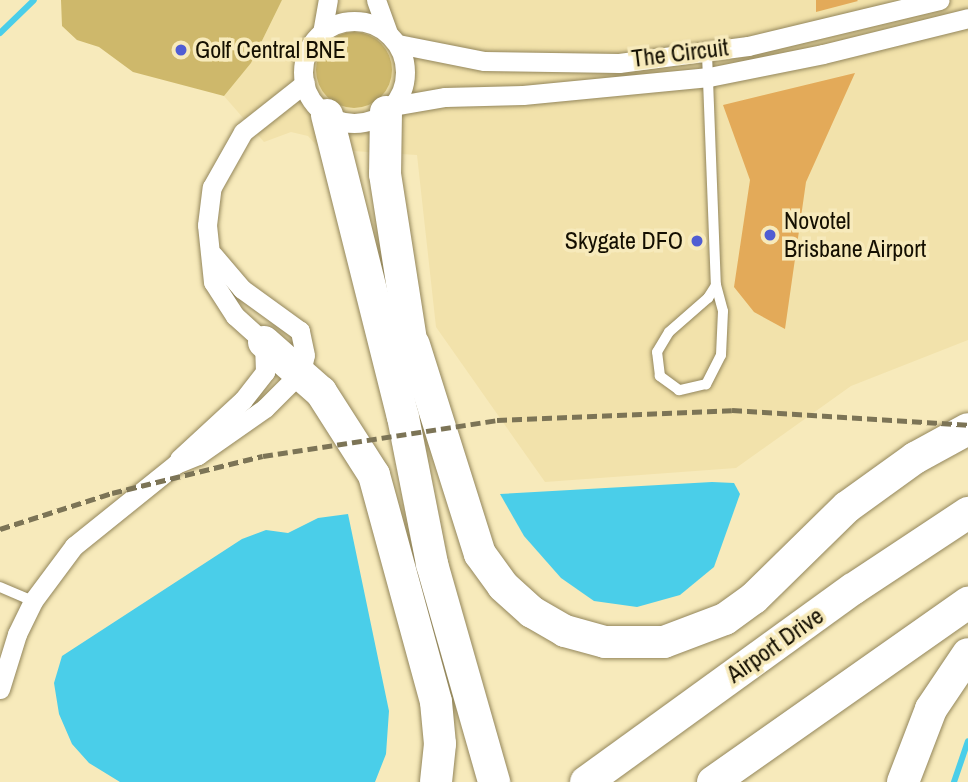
<!DOCTYPE html>
<html>
<head>
<meta charset="utf-8">
<style>
  body { margin:0 }
  #map { position:relative; width:968px; height:782px; overflow:hidden; background:#f7eabb; font-family:"Archivo Narrow",sans-serif }
  div>[style] { position:absolute }
  [style*='--x'] { left:calc(var(--x)*1px); top:calc(var(--y)*1px); width:calc(var(--w)*1px); rotate:calc(var(--a)*1deg) }
  .built>* { inset:0; background:#f2e2ab }
  .green>* { inset:0; background:#ceb86b }
  .round { border-radius:50% }
  .water>* { inset:0; background:#4acee9 }
  .stream>* { height:6px; margin:-3px; padding:0 3px; transform-origin:3px; border-radius:3px; background:#4acee9 }
  .building>* { inset:0; background:#e3aa59 }
  .roads { filter:drop-shadow(0 0 2px #93865b) drop-shadow(0 0 2px #93865b) }
  .service>* { height:10px; margin:-5px; padding:0 5px; transform-origin:5px; border-radius:5px; background:#fff }
  .minor>* { height:19px; margin:-9.5px; padding:0 9.5px; transform-origin:9.5px; border-radius:9.5px; background:#fff }
  .minor>.ring { margin:-9.5px; padding:0; box-sizing:content-box; background:none; border:19px solid #fff; border-radius:50% }
  .primary>* { height:32px; margin:-16px; padding:0 16px; transform-origin:16px; border-radius:16px; background:#fff }
  .rail>* { height:5px; margin-top:-2.5px; transform-origin:0; background:repeating-linear-gradient(90deg,#7c7456 0 10px,transparent 0 15px) }
  .dots>* { width:19px; height:19px; translate:-50% -50%; box-sizing:border-box; border:4px solid #f7eabb; border-radius:50% }
  span { translate:-50% -50%; white-space:nowrap; text-align:center; line-height:1.15; -webkit-text-stroke:7px #f7eabb; paint-order:stroke }
  .poi-label { font-size:24px; color:#140f01 }
  .left { translate:0 -50%; text-align:left }
  .right { translate:-100% -50%; text-align:right }
  .street-label { font-size:24px; color:#140f01 }
</style>
</head>
<body>
<div id="map">
  <div class="built">
    <i style="clip-path:polygon(282px 0,968px 0,968px 340px,851px 386px,736px 468px,545px 482px,436px 327px,417px 155px,320px 149px,308px 136px,291px 132px,264px 142px,224px 96px,251px 63px)"></i>
  </div>
  <div class="green">
    <i style="clip-path:polygon(61px 0,282px 0,251px 63px,224px 96px,133px 72px,99px 47px,77px 40px,62px 26px)"></i>
    <i class="round" style="left:316px;top:32px;width:76px;height:76px"></i>
  </div>
  <div class="water">
    <i style="clip-path:polygon(712px 482px,734px 483px,740px 494px,714px 567px,680px 595px,637px 607px,594px 601px,561px 578px,524px 536px,500px 494px)"></i>
    <i style="clip-path:polygon(348px 514px,389px 711px,386px 754px,375px 782px,120px 782px,89px 763px,72px 744px,59px 714px,54px 683px,62px 656px,242px 539px,266px 530px,288px 533px,318px 518px)"></i>
  </div>
  <div class="stream">
    <i style="--x:0;--y:33;--w:47;--a:-44.1"></i>
    <i style="--x:954;--y:782;--w:43;--a:-71.1"></i>
  </div>
  <div class="building">
    <i style="clip-path:polygon(816px 0,857px 0,858px 1px,816px 12px)"></i>
    <i style="clip-path:polygon(855px 73px,806px 182px,785px 329px,754px 312px,734px 287px,750px 180px,723px 105px)"></i>
  </div>
  <div class="roads">
    <div class="service">
      <i style="--x:707;--y:54;--w:231;--a:87.8"></i>
      <i style="--x:716;--y:285;--w:27;--a:75"></i>
      <i style="--x:723;--y:311;--w:44;--a:92.6"></i>
      <i style="--x:721;--y:355;--w:33;--a:117"></i>
      <i style="--x:706;--y:384;--w:28;--a:167"></i>
      <i style="--x:679;--y:390;--w:24;--a:-144"></i>
      <i style="--x:660;--y:376;--w:24;--a:-97"></i>
      <i style="--x:657;--y:352;--w:23;--a:-59"></i>
      <i style="--x:669;--y:332;--w:52;--a:-41.1"></i>
      <i style="--x:708;--y:298;--w:15;--a:-58"></i>
      <i style="--x:0;--y:587;--w:36;--a:23"></i>
    </div>
    <div class="minor">
      <i style="--x:376;--y:0;--w:35;--a:70"></i>
      <i class="ring" style="left:303px;top:21px;width:83px;height:83px"></i>
      <i style="--x:322;--y:33;--w:34;--a:-80"></i>
      <i style="--x:398;--y:44;--w:88;--a:11.2"></i>
      <i style="--x:484;--y:61;--w:135;--a:0.8"></i>
      <i style="--x:619;--y:63;--w:130;--a:-7.5"></i>
      <i style="--x:748;--y:46;--w:197;--a:-13.5"></i>
      <i style="--x:393;--y:106;--w:53;--a:-9.8"></i>
      <i style="--x:445;--y:97;--w:78;--a:-1.5"></i>
      <i style="--x:523;--y:95;--w:187;--a:-5.5"></i>
      <i style="--x:709;--y:77;--w:116;--a:-11.4"></i>
      <i style="--x:823;--y:54;--w:149;--a:-13.9"></i>
      <i style="--x:179;--y:459;--w:87;--a:-42.7"></i>
      <i style="--x:243;--y:400;--w:36;--a:-52"></i>
      <i style="--x:265;--y:372;--w:30;--a:-92"></i>
      <i style="--x:264;--y:342;--w:39;--a:-138"></i>
      <i style="--x:235;--y:316;--w:40;--a:-122.9"></i>
      <i style="--x:213;--y:282;--w:57;--a:-96"></i>
      <i style="--x:207;--y:225;--w:38;--a:-83"></i>
      <i style="--x:212;--y:187;--w:63;--a:-60.6"></i>
      <i style="--x:243;--y:132;--w:79;--a:-38.3"></i>
      <i style="--x:0;--y:689;--w:58;--a:-72.8"></i>
      <i style="--x:17;--y:634;--w:37;--a:-64"></i>
      <i style="--x:33;--y:601;--w:69;--a:-53.3"></i>
      <i style="--x:74;--y:546;--w:131;--a:-38.8"></i>
      <i style="--x:176;--y:464;--w:24;--a:-22"></i>
      <i style="--x:198;--y:455;--w:82;--a:-35"></i>
      <i style="--x:265;--y:408;--w:51;--a:-45"></i>
      <i style="--x:301;--y:372;--w:17;--a:-77"></i>
      <i style="--x:305;--y:355;--w:25;--a:-102"></i>
      <i style="--x:300;--y:331;--w:72;--a:-144.1"></i>
      <i style="--x:242;--y:289;--w:45;--a:-130.5"></i>
    </div>
    <div class="primary">
      <i style="--x:386;--y:112;--w:62;--a:90.9"></i>
      <i style="--x:385;--y:174;--w:194;--a:81.1"></i>
      <i style="--x:327;--y:115;--w:311;--a:75.9"></i>
      <i style="--x:403;--y:417;--w:150;--a:78.8"></i>
      <i style="--x:432;--y:564;--w:227;--a:74.1"></i>
      <i style="--x:264;--y:342;--w:76;--a:41.3"></i>
      <i style="--x:321;--y:392;--w:98;--a:57.4"></i>
      <i style="--x:374;--y:475;--w:235;--a:74.7"></i>
      <i style="--x:436;--y:702;--w:42;--a:84.6"></i>
      <i style="--x:440;--y:744;--w:38;--a:96"></i>
      <i style="--x:414;--y:345;--w:219;--a:72.5"></i>
      <i style="--x:480;--y:554;--w:39;--a:54"></i>
      <i style="--x:503;--y:586;--w:39;--a:42"></i>
      <i style="--x:532;--y:612;--w:38;--a:30"></i>
      <i style="--x:565;--y:631;--w:41;--a:15.4"></i>
      <i style="--x:605;--y:642;--w:59;--a:0"></i>
      <i style="--x:664;--y:642;--w:65;--a:-20.7"></i>
      <i style="--x:725;--y:619;--w:36;--a:-36"></i>
      <i style="--x:754;--y:598;--w:130;--a:-44.4"></i>
      <i style="--x:847;--y:507;--w:84;--a:-35.8"></i>
      <i style="--x:915;--y:458;--w:60;--a:-28.7"></i>
      <i style="--x:586;--y:782;--w:329;--a:-35.9"></i>
      <i style="--x:853;--y:589;--w:138;--a:-33.5"></i>
      <i style="--x:713;--y:782;--w:312;--a:-35.1"></i>
      <i style="--x:903;--y:782;--w:78;--a:-69"></i>
      <i style="--x:931;--y:709;--w:66;--a:-56.1"></i>
    </div>
  </div>
  <div class="rail">
    <i style="--x:0;--y:529;--w:118;--a:-17.8"></i>
    <i style="--x:112;--y:493;--w:155;--a:-13.8"></i>
    <i style="--x:263;--y:456;--w:237;--a:-8.7"></i>
    <i style="--x:497;--y:420;--w:235;--a:-2.4"></i>
    <i style="--x:732;--y:410;--w:236;--a:3.6"></i>
  </div>
  <div class="dots">
    <i style="left:181px;top:50px;background:#505dd3"></i>
    <i style="left:770px;top:235px;background:#505dd3"></i>
    <i style="left:697px;top:241px;background:#505dd3"></i>
  </div>
  <div class="poi-label">
    <span class="left" style="left:195px;top:50px">Golf Central BNE</span>
    <span class="left" style="left:784px;top:235px">Novotel<br>Brisbane Airport</span>
    <span class="right" style="left:683px;top:241px">Skygate DFO</span>
  </div>
  <div class="street-label">
    <span style="left:680px;top:53px;rotate:-7deg">The Circuit</span>
    <span style="left:775px;top:645px;rotate:-35deg">Airport Drive</span>
  </div>
</div>
</body>
</html>
